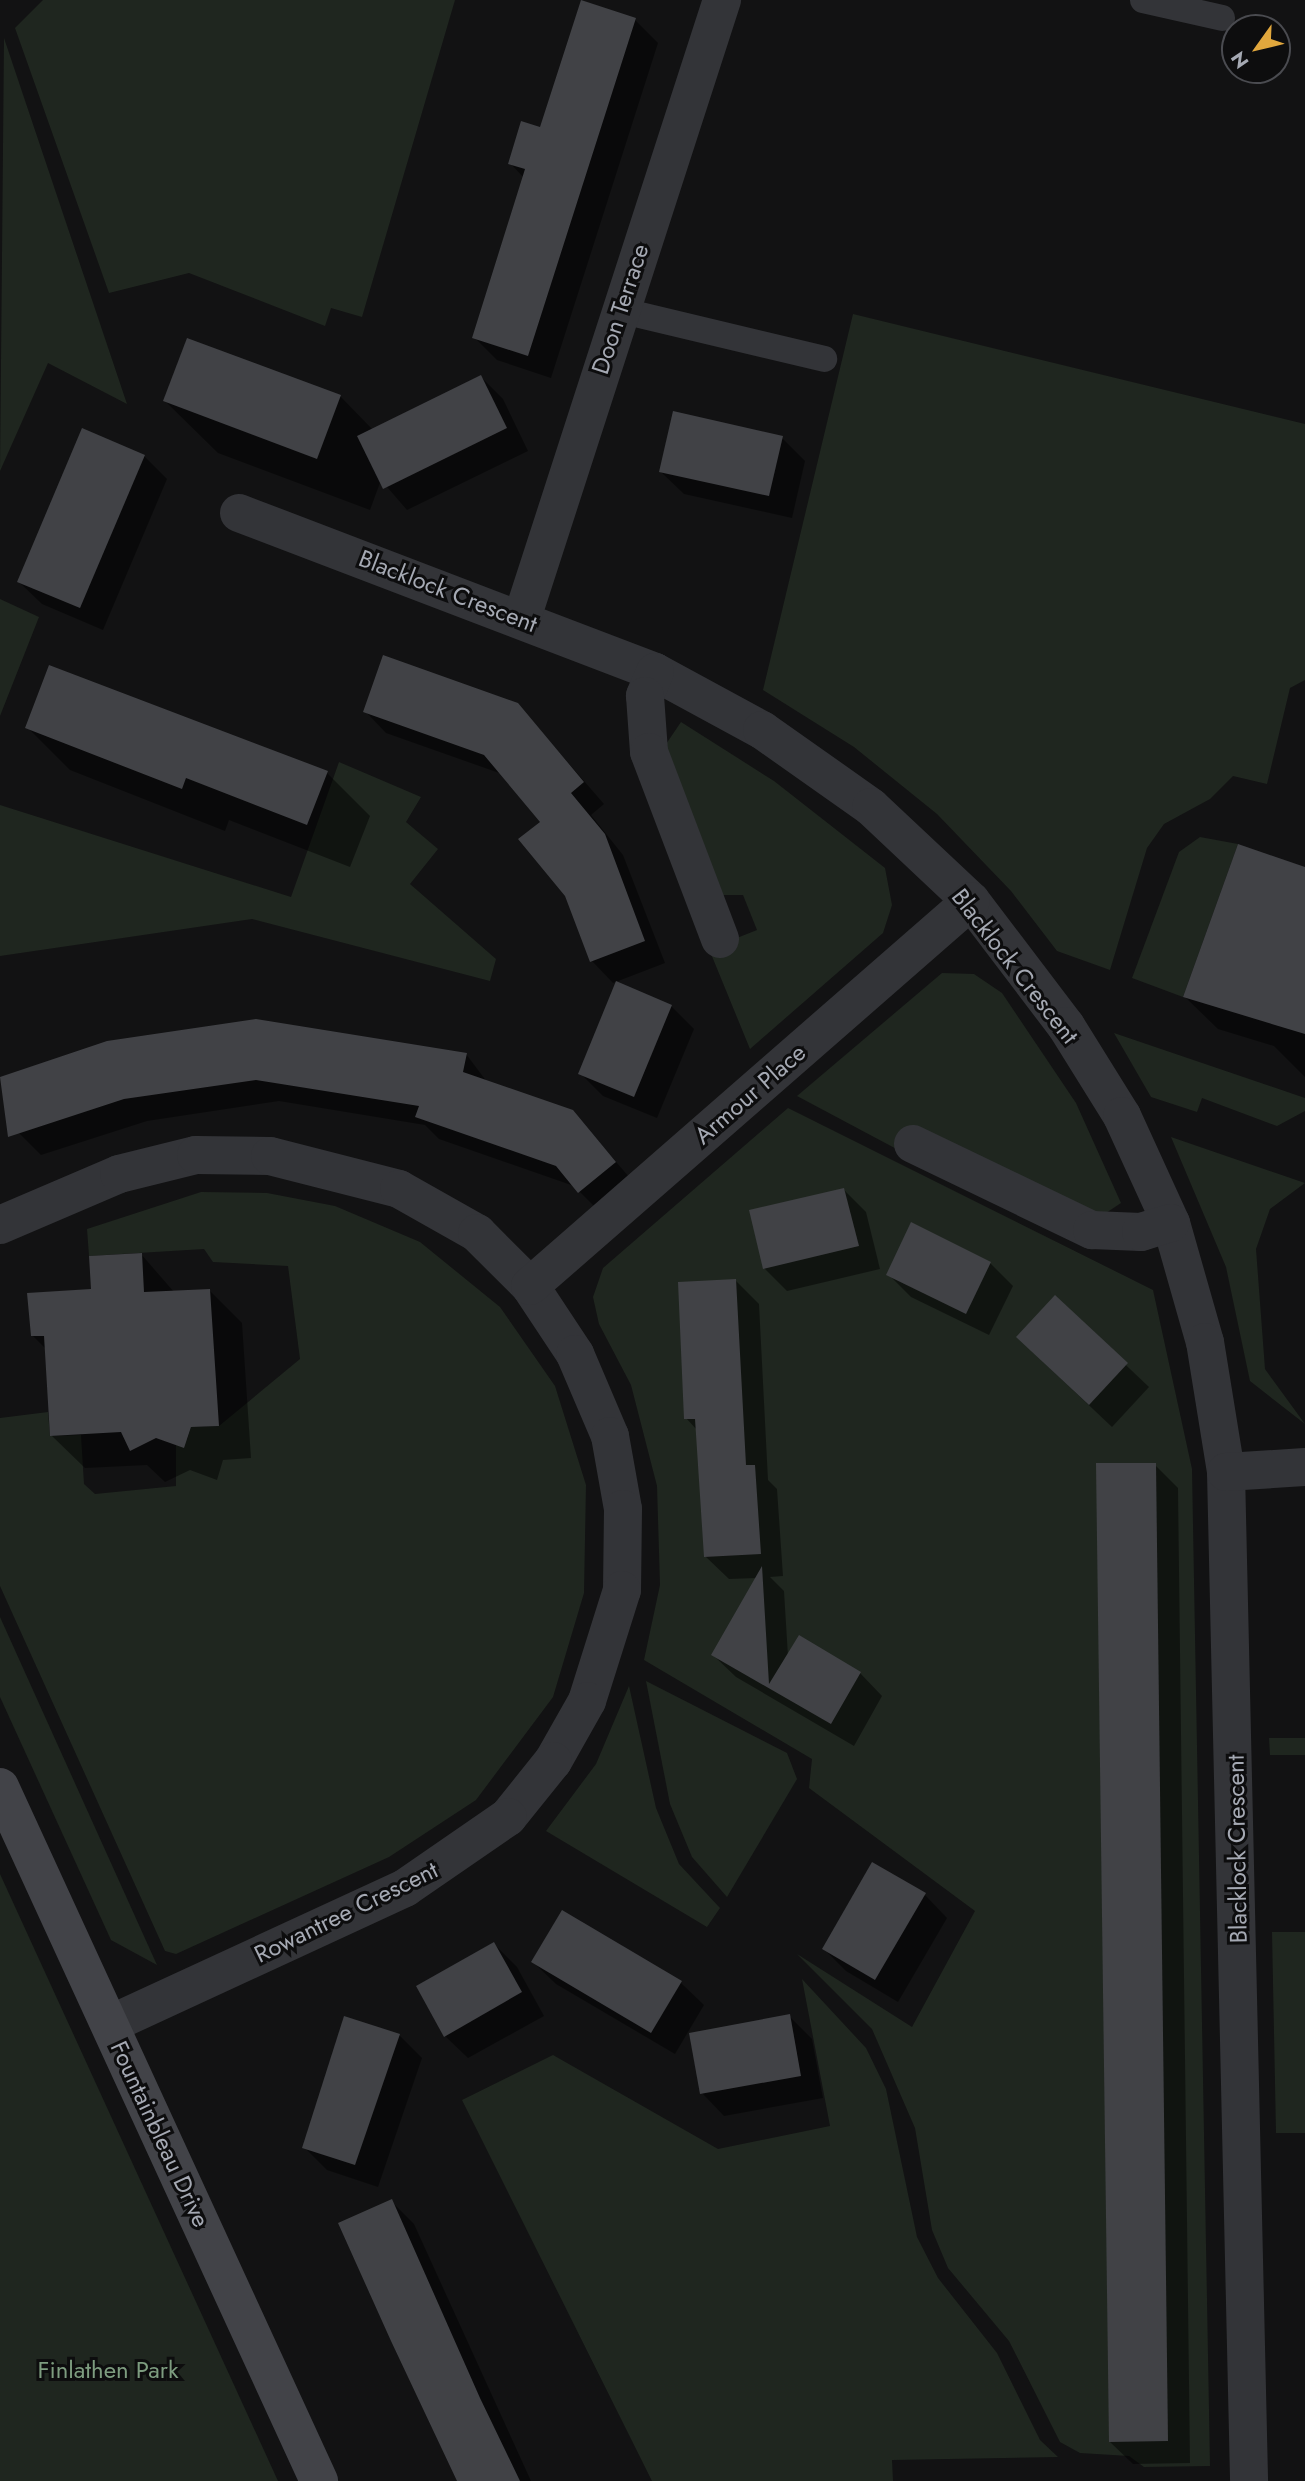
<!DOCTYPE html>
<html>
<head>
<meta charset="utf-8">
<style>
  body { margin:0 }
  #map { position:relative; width:1305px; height:2481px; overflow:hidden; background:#121213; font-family:Jost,sans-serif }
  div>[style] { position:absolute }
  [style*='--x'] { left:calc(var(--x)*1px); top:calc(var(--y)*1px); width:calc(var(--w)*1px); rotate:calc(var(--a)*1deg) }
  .green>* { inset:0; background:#1f261f }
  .shadow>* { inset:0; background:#0007 }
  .building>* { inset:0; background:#414246 }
  .lane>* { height:26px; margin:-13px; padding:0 13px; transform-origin:13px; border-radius:13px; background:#333438 }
  .street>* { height:38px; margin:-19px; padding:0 19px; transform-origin:19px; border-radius:19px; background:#333438 }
  .secondary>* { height:38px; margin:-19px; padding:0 19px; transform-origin:19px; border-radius:19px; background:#424348 }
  span { translate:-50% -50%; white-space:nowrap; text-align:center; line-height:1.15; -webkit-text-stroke:6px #0d0d0e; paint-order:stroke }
  .street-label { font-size:24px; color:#a5a9b3 }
  .park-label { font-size:24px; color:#7d9c7f }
  .north { position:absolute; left:1221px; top:14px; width:70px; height:70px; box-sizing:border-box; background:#0d0d0e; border:2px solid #4a4b50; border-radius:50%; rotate:236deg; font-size:19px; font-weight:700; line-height:28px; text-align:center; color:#a5a9b3 }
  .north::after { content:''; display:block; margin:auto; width:24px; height:32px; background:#e1a73d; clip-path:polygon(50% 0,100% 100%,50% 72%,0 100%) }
</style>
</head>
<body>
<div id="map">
  <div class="green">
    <i style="clip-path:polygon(43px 0,455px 0,362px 317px,331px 308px,325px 326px,189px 273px,109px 293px,15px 28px)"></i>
    <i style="clip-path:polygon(4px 38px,127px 404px,48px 363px,0 471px)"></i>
    <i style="clip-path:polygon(853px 314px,1305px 424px,1305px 680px,1290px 688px,1267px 784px,1233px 776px,1210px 799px,1164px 824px,1147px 848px,1110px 970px,1057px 951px,1011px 891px,937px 814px,854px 747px,763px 690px)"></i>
    <i style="clip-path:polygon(0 599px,39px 617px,0 716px)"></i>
    <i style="clip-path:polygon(681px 722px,774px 781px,885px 868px,892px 905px,883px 933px,750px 1049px,709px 949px,757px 930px,743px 895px,718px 895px,662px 750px)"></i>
    <i style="clip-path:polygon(339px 762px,421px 797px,406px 822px,438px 849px,410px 884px,496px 959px,490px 981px,252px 919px,0 956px,0 805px,291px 897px)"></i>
    <i style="clip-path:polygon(1200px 837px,1238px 844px,1183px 997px,1132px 978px,1179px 852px)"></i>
    <i style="clip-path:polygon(942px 973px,974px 974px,1002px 993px,1076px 1103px,1121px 1203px,1097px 1219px,904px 1153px,797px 1096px)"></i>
    <i style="clip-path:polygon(1114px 1033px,1305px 1098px,1305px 1111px,1277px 1126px,1202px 1098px,1197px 1112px,1151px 1097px)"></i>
    <i style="clip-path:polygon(788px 1108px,1153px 1290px,1192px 1469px,1210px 2466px,1144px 2467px,1129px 2456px,1080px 2453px,1060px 2442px,1009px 2341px,948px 2268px,932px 2230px,915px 2128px,872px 2029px,797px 1954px,912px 2027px,975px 1911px,809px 1788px,812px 1759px,644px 1660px,660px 1585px,657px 1486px,631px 1385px,599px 1324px,593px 1297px,603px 1268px)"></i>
    <i style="clip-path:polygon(1171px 1137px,1305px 1183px,1270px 1209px,1256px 1249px,1265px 1369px,1305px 1424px,1250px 1381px,1226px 1267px)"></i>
    <i style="clip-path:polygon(201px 1192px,267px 1193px,335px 1206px,420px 1242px,500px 1307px,555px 1386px,586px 1485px,584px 1593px,553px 1697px,476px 1800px,389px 1857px,176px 1954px,165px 1951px,0 1586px,0 1418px,48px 1412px,50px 1436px,81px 1435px,84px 1484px,95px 1494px,176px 1486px,176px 1445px,187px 1440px,191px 1427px,219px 1426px,300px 1359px,288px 1266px,213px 1262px,204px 1249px,89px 1256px,87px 1229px)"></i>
    <i style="clip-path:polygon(0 1617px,157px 1965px,111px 1940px,0 1697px)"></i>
    <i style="clip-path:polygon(646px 1681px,787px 1753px,797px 1779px,727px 1897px,692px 1857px,670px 1804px)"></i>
    <i style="clip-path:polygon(629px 1686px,656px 1808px,679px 1864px,720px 1908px,707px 1927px,546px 1831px,596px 1764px)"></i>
    <i style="clip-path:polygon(1269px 1738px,1305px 1738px,1305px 1755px,1270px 1755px)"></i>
    <i style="clip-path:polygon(0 1874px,278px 2481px,0 2481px)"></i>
    <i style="clip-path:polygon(1272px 1932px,1305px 1932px,1305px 2133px,1276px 2133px)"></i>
    <i style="clip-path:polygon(802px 1979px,866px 2048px,886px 2089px,917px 2237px,938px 2278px,997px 2353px,1040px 2440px,1058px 2457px,892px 2460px,893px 2481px,652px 2481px,462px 2100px,553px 2055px,718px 2149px,830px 2126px)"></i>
  </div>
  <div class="shadow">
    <i style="clip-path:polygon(635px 20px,658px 43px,551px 378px,497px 360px,474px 337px,524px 178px,510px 163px)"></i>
    <i style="clip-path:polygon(481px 377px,503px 399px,528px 451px,407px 510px,381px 480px,370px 510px,218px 453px,165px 401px,340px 396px,373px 430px)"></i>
    <i style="clip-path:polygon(782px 438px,805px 461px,792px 518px,684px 494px,661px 472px)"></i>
    <i style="clip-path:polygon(144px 456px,167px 479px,103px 630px,42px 604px,19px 582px)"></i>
    <i style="clip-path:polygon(517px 704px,604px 804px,591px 815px,623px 855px,665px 963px,613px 983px,592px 961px,543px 822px,502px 774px,386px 733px,365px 711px)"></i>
    <i style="clip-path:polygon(27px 727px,327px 773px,370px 816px,350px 867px,229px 820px,225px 831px,70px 770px)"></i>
    <i style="clip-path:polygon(1305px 869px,1305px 1077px,1274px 1046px,1218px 1029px,1185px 997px)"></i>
    <i style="clip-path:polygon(671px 1006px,694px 1029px,657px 1118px,603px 1096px,580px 1073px)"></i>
    <i style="clip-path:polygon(466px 1054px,487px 1082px,573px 1112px,636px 1185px,601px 1213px,574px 1186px,439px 1139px,425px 1125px,279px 1101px,147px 1121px,41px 1155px,19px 1133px,1px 1079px)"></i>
    <i style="clip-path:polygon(844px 1190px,866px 1212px,880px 1269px,787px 1291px,764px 1268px)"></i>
    <i style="clip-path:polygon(141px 1254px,174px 1292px,209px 1290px,242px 1323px,251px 1458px,223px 1460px,217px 1480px,190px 1470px,165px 1482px,147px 1465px,85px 1468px,52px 1436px,46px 1349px,32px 1335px)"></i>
    <i style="clip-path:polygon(990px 1263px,1013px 1286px,989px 1335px,911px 1297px,888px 1274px)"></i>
    <i style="clip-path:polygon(736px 1281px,759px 1304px,768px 1480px,777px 1489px,783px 1576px,770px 1577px,784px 1591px,788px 1656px,860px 1673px,882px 1696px,854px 1746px,736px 1677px,713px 1655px,757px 1578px,729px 1579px,706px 1557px,697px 1430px,686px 1418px)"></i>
    <i style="clip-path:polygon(1055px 1298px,1149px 1387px,1112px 1427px,1041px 1360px)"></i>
    <i style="clip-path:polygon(1155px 1465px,1178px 1488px,1190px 2463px,1133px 2464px,1110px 2442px)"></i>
    <i style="clip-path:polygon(925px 1895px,947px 1918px,898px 2002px,846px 1971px,824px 1949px)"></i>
    <i style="clip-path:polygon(494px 1944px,517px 1967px,544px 2016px,468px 2058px,445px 2036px)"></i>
    <i style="clip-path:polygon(533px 1962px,681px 1983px,704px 2005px,675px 2054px,556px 1984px)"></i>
    <i style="clip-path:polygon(789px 2016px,812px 2039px,823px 2098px,724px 2116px,702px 2093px)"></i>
    <i style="clip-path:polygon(399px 2035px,422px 2058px,378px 2187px,327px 2170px,304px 2147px)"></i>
    <i style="clip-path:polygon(391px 2201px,414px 2224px,531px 2481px,458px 2481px)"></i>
  </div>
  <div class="building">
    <i style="clip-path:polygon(581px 0,636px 18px,528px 356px,472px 338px,525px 169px,508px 164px,521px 121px,540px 127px)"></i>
    <i style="clip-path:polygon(187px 338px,341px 395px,317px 459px,163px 401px)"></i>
    <i style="clip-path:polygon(481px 375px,507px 428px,383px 489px,357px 436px)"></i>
    <i style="clip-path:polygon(673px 411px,783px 436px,769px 496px,659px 472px)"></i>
    <i style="clip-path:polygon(82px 428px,145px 455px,80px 608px,17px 582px)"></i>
    <i style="clip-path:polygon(383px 655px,518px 703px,584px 782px,571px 793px,605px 834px,645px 941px,590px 962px,565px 896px,518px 839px,540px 822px,484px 755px,363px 712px)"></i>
    <i style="clip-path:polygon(49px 665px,328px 771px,307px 825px,186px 778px,182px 789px,25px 728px)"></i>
    <i style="clip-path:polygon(1238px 844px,1305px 867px,1305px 1034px,1183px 997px)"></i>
    <i style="clip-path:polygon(616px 981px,672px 1005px,634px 1097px,578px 1074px)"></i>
    <i style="clip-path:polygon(256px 1019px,467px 1053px,463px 1072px,573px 1110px,616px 1162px,578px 1193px,556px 1166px,415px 1117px,419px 1106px,256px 1080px,124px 1099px,8px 1137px,0 1077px,107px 1041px)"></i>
    <i style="clip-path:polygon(844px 1188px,859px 1246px,763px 1269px,749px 1210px)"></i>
    <i style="clip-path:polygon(911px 1222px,991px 1262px,966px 1314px,886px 1275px)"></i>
    <i style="clip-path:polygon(142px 1253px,144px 1292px,210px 1289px,219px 1426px,191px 1427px,184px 1448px,156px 1438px,130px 1451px,121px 1432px,50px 1436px,44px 1336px,31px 1336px,27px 1293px,91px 1289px,89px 1256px)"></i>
    <i style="clip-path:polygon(736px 1279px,746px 1465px,755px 1465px,761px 1554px,704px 1557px,695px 1419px,684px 1419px,678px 1282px)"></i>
    <i style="clip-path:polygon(1055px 1295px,1128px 1363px,1089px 1405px,1016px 1337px)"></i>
    <i style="clip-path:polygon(1096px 1463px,1156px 1463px,1168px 2441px,1109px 2442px)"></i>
    <i style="clip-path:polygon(762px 1566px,769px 1684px,799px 1635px,861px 1672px,831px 1724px,711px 1655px)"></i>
    <i style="clip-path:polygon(872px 1862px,926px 1893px,875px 1980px,822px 1949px)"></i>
    <i style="clip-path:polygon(562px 1910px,682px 1981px,651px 2033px,531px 1962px)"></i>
    <i style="clip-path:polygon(494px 1942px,522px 1992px,444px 2037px,416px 1986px)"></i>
    <i style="clip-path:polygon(790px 2014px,801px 2076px,700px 2094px,689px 2033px)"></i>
    <i style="clip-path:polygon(344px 2016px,400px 2034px,355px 2165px,302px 2148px)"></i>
    <i style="clip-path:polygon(392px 2199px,480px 2398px,520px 2481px,457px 2481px,391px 2341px,338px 2223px)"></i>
  </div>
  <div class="lane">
    <i style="--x:1143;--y:0;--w:81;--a:12.8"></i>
    <i style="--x:619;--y:310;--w:211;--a:13.4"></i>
  </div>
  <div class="street">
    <i style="--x:239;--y:513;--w:445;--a:20.9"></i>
    <i style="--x:655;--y:672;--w:122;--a:28.5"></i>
    <i style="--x:762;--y:730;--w:133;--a:35.2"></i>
    <i style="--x:871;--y:807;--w:137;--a:43.2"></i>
    <i style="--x:971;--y:901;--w:157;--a:52.8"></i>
    <i style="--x:1066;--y:1026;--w:106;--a:58.1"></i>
    <i style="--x:1122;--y:1116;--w:118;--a:65.4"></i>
    <i style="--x:1171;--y:1223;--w:124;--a:74.1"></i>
    <i style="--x:1205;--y:1342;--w:132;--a:80.8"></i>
    <i style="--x:1226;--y:1472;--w:1009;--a:88.69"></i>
    <i style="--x:522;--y:618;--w:650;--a:-72.07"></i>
    <i style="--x:655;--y:672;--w:26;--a:113"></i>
    <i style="--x:645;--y:696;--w:56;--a:85.9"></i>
    <i style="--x:649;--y:752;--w:200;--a:69.2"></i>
    <i style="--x:913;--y:1144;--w:199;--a:25.7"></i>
    <i style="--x:1092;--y:1230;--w:49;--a:2.3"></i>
    <i style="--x:1141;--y:1232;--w:31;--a:-17"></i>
    <i style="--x:0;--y:1225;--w:129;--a:-23.2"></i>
    <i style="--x:119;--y:1174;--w:79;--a:-13.9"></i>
    <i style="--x:196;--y:1155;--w:74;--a:0.8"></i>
    <i style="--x:270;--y:1156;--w:133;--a:14.3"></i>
    <i style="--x:399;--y:1189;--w:90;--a:29.4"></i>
    <i style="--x:477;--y:1233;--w:75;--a:45"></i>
    <i style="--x:530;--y:1286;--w:82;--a:56.5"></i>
    <i style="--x:575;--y:1354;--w:89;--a:66.9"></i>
    <i style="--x:610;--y:1436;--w:74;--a:79.9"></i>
    <i style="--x:623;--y:1509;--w:81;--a:90.7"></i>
    <i style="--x:622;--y:1590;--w:116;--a:107.5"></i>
    <i style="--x:587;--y:1701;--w:69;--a:119.5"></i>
    <i style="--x:553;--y:1761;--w:72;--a:128.8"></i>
    <i style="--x:508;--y:1817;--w:125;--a:145.4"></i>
    <i style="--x:405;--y:1888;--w:325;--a:155.2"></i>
    <i style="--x:530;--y:1286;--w:585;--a:-41.12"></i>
    <i style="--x:1226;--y:1472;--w:79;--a:-3.6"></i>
  </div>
  <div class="secondary">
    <i style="--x:0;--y:1787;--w:764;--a:65.31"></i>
  </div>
  <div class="street-label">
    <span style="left:620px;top:309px;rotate:-72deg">Doon Terrace</span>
    <span style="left:448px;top:591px;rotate:21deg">Blacklock Crescent</span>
    <span style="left:1015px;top:966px;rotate:52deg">Blacklock Crescent</span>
    <span style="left:750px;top:1094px;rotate:-41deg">Armour Place</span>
    <span style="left:1237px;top:1849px;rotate:-91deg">Blacklock Crescent</span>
    <span style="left:346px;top:1912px;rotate:-26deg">Rowantree Crescent</span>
    <span style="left:160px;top:2134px;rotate:65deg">Fountainbleau Drive</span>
  </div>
  <div class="park-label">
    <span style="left:108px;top:2370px">Finlathen Park</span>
  </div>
  <div class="north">N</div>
</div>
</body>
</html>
